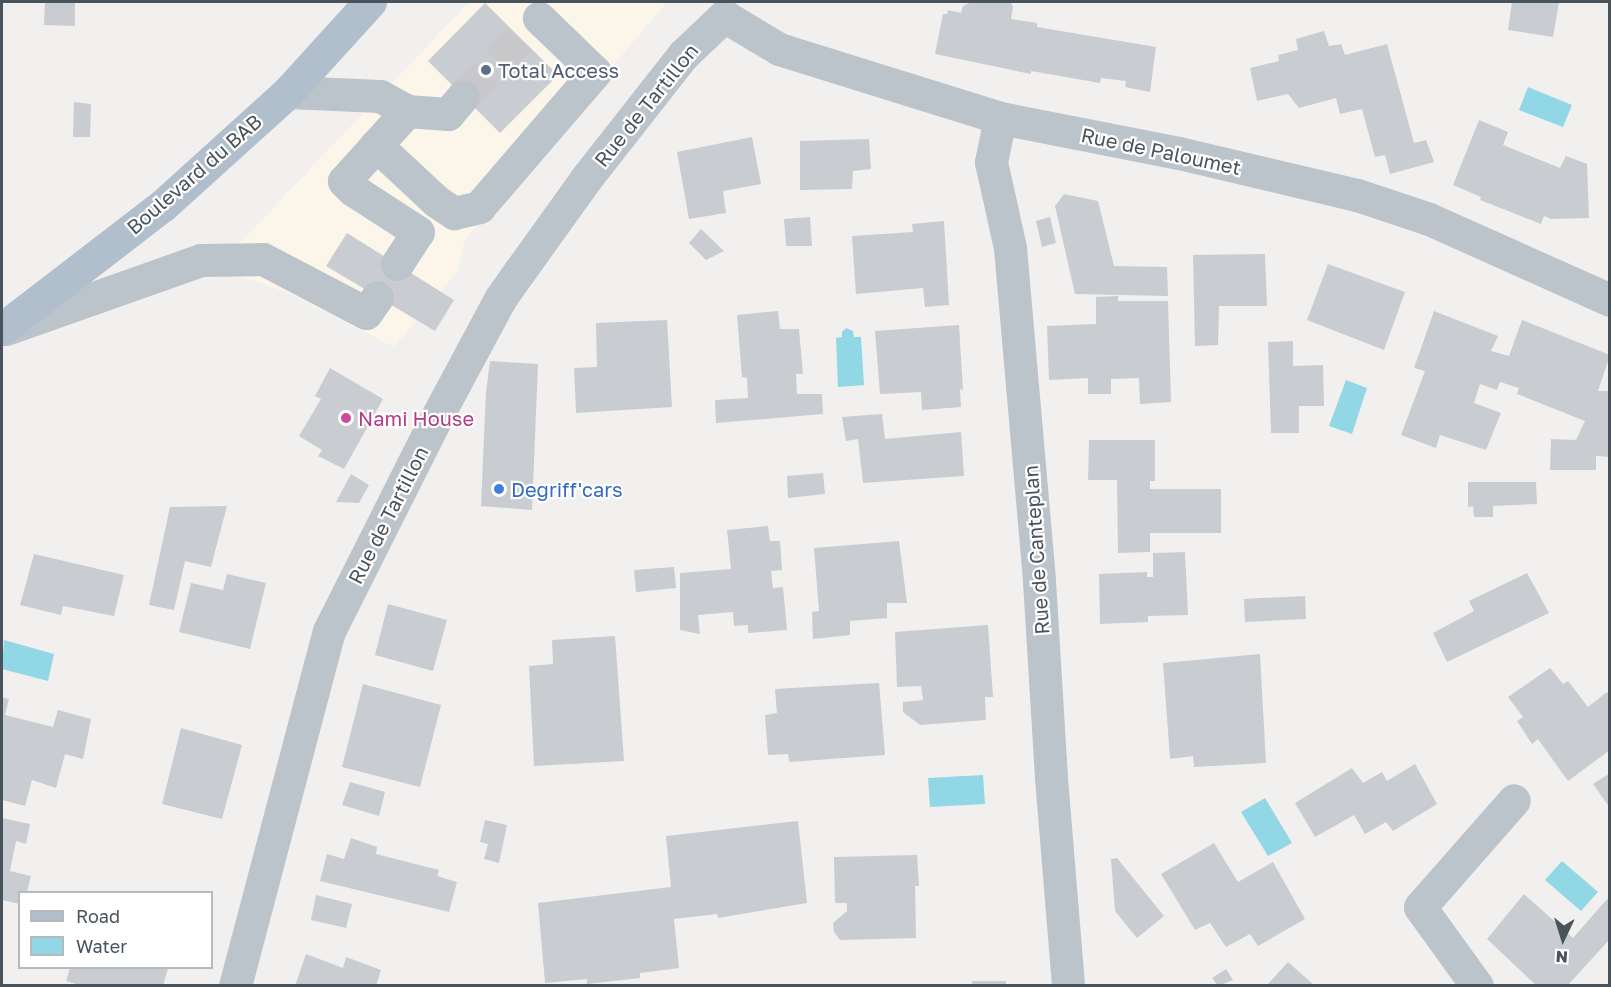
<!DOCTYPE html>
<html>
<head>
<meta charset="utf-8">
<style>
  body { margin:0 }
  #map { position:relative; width:1611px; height:987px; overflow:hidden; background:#f2efef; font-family:"Golos Text",sans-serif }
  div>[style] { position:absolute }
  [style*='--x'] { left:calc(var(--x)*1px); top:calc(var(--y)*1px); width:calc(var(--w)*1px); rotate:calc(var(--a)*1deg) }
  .commercial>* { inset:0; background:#fbf5ea }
  .water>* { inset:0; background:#92d7e5 }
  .building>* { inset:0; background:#c9ccd1 }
  .minor-tunnel>* { height:33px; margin-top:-16.5px; transform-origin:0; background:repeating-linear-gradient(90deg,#c8c8ca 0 33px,transparent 0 49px) }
  .minor>* { height:33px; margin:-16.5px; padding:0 16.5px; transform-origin:16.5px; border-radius:16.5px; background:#bcc4cb }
  .major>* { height:33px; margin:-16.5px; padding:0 16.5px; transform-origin:16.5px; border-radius:16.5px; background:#b1bfcc }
  .dots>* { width:16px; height:16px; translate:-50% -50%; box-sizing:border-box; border:3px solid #fff; border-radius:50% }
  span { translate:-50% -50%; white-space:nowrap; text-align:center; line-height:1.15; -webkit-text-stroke:4.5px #fff; paint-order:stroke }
  .service-label { font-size:20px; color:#4e5e75 }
  .left { translate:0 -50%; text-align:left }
  .street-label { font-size:20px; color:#49535b }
  .hotel-label { font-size:20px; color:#b23c85 }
  .shop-label { font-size:20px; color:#366cbe }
  .frame { position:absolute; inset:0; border:3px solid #49535b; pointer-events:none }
  .legend { position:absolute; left:18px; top:891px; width:195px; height:78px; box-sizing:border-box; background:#fff; border:2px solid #b6babd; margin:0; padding:8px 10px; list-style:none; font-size:18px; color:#49535b }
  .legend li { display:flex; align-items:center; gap:12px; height:30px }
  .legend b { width:30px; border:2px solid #b6babd }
  .north { position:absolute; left:1533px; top:909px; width:60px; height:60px; -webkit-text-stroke:4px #fff; paint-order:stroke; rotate:184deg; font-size:16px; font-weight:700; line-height:24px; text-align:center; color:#49535b }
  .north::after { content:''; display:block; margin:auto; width:21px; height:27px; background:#49535b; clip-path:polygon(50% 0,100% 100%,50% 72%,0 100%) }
</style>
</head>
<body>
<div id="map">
  <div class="commercial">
    <i style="clip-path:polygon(469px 2px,667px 2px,465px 240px,457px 272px,394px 347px,286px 292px,216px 268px)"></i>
  </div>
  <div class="water">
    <i style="clip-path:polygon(1528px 87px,1572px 105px,1563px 127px,1519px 110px)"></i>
    <i style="clip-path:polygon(846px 328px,853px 331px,854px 337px,861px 337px,864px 385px,838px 387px,836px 338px,842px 337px,842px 332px)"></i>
    <i style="clip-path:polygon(1346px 380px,1367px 388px,1352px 434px,1329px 426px)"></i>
    <i style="clip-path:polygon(4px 640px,54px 654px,48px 681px,2px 669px)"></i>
    <i style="clip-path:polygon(983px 775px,985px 804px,930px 807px,928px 778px)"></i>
    <i style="clip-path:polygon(1265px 798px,1292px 843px,1268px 856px,1241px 812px)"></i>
    <i style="clip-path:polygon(1562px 861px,1598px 892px,1581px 911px,1545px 880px)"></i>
  </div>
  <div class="building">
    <i style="clip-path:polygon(45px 2px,75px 2px,75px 26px,44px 25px)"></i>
    <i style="clip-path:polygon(972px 2px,1011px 2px,1013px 7px,1011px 19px,1037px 23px,1037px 27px,1156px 47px,1150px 92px,1125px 87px,1126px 81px,1101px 78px,1100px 83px,1031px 71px,1031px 74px,935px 54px,943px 14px,947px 14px,948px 10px,961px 13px,963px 6px)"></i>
    <i style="clip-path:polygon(1512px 2px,1559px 2px,1553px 37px,1508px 30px)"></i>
    <i style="clip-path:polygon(485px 3px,558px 75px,500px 133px,428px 61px)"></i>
    <i style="clip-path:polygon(1324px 31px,1329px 46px,1341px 44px,1345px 55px,1387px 44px,1414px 143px,1426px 140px,1434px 162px,1390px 174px,1385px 155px,1375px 157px,1362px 109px,1340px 114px,1336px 98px,1299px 108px,1288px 94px,1257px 101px,1250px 68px,1279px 61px,1278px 55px,1298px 50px,1296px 39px)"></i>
    <i style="clip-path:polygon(74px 102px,91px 104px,90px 137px,73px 137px)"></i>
    <i style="clip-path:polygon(1479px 120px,1508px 132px,1503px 145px,1560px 168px,1566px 156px,1587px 164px,1589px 218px,1551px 219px,1544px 216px,1541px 224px,1480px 200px,1481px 197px,1453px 185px)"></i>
    <i style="clip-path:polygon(752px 137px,761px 184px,723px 191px,726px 213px,689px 219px,677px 152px)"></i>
    <i style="clip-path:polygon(869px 139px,871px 169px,853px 171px,852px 189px,800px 190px,800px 141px)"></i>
    <i style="clip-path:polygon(1064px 194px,1098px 201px,1114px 266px,1167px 267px,1168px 296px,1075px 294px,1055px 206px)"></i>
    <i style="clip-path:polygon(810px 217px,812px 246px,786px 246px,784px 219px)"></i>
    <i style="clip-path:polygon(1050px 217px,1056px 243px,1042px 247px,1036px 221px)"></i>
    <i style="clip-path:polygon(944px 221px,949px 305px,925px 307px,923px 288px,856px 294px,852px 236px,913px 232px,912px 224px)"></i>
    <i style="clip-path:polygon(701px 229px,724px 251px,706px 260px,689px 243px)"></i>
    <i style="clip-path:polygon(347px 233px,454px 300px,435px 331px,326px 266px)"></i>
    <i style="clip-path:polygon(1265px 254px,1267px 306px,1219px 306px,1218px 345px,1195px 346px,1193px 255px)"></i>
    <i style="clip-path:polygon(1328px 264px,1405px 292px,1384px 350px,1307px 320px)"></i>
    <i style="clip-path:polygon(1118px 296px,1118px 301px,1168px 301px,1171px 402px,1140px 404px,1139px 378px,1111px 379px,1111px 394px,1088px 394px,1088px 378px,1049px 380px,1047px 326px,1096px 324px,1096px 297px)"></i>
    <i style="clip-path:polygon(778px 311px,780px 329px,799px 329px,803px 374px,796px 374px,797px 394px,822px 394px,823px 414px,716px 423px,715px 400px,748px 398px,747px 378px,742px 377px,737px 315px)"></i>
    <i style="clip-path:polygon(1434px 311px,1498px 336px,1491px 351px,1509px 356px,1522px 320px,1610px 355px,1598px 391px,1610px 391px,1610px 457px,1596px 456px,1596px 470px,1550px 470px,1551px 439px,1576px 440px,1585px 421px,1517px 394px,1519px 388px,1500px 382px,1497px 390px,1480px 384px,1474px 403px,1501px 413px,1486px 450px,1440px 435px,1436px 448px,1401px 435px,1425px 371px,1414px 368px)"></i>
    <i style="clip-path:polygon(667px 320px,672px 407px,576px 413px,574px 368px,597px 367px,596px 323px)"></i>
    <i style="clip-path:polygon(959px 325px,963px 390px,960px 389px,961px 407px,922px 410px,921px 392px,880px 394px,875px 331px)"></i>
    <i style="clip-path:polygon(1293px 341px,1293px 366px,1323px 365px,1324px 406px,1299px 406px,1299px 433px,1271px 433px,1268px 342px)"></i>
    <i style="clip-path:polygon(490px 361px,538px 364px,532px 510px,481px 506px,486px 392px)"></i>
    <i style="clip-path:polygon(330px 368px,383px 399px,344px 469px,318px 456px,322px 450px,299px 436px,321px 399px,315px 396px)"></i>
    <i style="clip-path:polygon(882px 414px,885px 439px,961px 432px,964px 476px,863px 483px,858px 439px,846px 441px,842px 417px)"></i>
    <i style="clip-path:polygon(1089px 440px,1155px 440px,1155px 481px,1150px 481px,1150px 489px,1221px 489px,1221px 533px,1150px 533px,1150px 552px,1118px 553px,1117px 480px,1088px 480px)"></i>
    <i style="clip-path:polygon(823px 473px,825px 494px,788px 498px,787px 476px)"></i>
    <i style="clip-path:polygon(351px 474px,369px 485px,359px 503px,336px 502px)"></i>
    <i style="clip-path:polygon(1468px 482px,1536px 482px,1537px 504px,1493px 506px,1493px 517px,1474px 517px,1473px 506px,1468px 507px)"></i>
    <i style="clip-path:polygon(227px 506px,211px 567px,185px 561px,174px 610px,149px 605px,170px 507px)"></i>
    <i style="clip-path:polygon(768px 526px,770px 541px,780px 541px,782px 570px,771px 571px,773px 588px,783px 587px,787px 630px,748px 633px,748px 625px,734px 626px,733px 612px,698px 615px,700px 634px,680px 630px,680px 573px,731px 569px,727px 530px)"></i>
    <i style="clip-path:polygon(899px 541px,907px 603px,887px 603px,887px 618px,850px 621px,850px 635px,813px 639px,812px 612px,819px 611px,814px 548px)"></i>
    <i style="clip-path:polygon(1185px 552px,1188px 615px,1148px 616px,1148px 622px,1100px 624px,1099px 574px,1147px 572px,1147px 577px,1153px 577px,1153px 553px)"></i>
    <i style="clip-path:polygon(34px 554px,124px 575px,114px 616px,63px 606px,61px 615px,20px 605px)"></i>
    <i style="clip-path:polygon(674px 567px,676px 588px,636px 592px,634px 570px)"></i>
    <i style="clip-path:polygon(1527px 573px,1549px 613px,1447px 662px,1433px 633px,1474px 611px,1469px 601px)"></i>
    <i style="clip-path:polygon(227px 574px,266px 583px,250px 649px,179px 632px,191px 583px,223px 590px)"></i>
    <i style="clip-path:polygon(1305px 596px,1306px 619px,1245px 622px,1244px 599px)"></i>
    <i style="clip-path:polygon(388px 604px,447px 620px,433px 671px,375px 655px)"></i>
    <i style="clip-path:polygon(988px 625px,993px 697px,985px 697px,986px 720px,920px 725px,903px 712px,903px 702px,923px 700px,921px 686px,897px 687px,895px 632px)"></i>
    <i style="clip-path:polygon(615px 636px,624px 761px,534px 766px,529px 666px,553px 664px,552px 640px)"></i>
    <i style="clip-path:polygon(1260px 654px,1266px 763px,1194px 767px,1193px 756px,1170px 759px,1163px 663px)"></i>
    <i style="clip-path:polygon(1550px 668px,1563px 684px,1568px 681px,1588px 707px,1607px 692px,1610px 696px,1610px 750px,1568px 781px,1538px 739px,1532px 744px,1517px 721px,1523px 717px,1508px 697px)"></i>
    <i style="clip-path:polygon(879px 683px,885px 755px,789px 762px,788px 754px,768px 755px,765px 715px,777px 713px,775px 689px)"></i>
    <i style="clip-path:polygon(363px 684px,441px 705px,420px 787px,342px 767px)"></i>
    <i style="clip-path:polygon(2px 697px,9px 699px,5px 715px,53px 727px,58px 710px,91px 719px,83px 759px,65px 754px,56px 788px,32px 780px,25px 806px,2px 800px)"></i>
    <i style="clip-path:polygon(181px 728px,242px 745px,222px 819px,162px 804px)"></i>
    <i style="clip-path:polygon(1415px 764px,1437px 804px,1393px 831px,1386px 822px,1365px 834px,1354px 815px,1315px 837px,1295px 803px,1352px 768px,1363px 783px,1382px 772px,1387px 781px)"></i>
    <i style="clip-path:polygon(1610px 773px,1610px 808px,1593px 784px)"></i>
    <i style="clip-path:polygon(350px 782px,385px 792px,379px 816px,342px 805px)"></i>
    <i style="clip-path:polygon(2px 818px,30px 824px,26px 844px,16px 841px,10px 871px,31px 876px,27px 892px,20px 892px,20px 904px,2px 900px)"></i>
    <i style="clip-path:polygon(485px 820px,507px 825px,499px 863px,484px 859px,488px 844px,480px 842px)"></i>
    <i style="clip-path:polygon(798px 821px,807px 903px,718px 918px,717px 914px,674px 919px,679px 968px,640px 973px,640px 978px,587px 984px,587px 979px,545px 983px,538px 903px,671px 887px,666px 836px)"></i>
    <i style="clip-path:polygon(351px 838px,377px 847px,376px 854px,439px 870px,437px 876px,457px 882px,449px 912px,320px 881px,327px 854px,344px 859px)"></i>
    <i style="clip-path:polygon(1214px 843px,1238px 882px,1273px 862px,1305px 919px,1258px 946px,1250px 934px,1226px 947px,1210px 923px,1195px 930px,1161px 874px)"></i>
    <i style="clip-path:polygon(917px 855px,919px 886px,915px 886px,916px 938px,840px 940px,834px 932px,833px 923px,847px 911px,847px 903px,835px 903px,834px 857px)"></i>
    <i style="clip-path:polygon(1117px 858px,1164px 916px,1137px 938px,1115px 911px,1111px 859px)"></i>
    <i style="clip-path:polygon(1524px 894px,1573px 938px,1607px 899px,1610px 901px,1610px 939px,1567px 986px,1537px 986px,1487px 939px)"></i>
    <i style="clip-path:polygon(316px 895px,352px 904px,346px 928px,311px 920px)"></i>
    <i style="clip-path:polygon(306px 954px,343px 968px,346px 957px,381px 970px,376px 986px,295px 986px)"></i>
    <i style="clip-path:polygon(1288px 962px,1315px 986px,1266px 986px)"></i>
    <i style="clip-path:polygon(70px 968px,168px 968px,163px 986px,83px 986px,66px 981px)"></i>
    <i style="clip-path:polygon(1226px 969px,1233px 980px,1218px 986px,1212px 978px)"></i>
    <i style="clip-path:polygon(972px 981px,1006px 981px,1006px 986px,972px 986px)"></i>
  </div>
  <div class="minor-tunnel">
    <i style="--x:463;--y:96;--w:81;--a:-45.5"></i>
  </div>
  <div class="minor">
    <i style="--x:724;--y:16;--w:64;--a:31"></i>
    <i style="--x:779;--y:49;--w:232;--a:17.3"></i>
    <i style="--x:1000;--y:118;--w:182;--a:11.1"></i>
    <i style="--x:1179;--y:153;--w:183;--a:13.3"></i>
    <i style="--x:1357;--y:195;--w:76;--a:18.4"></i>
    <i style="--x:1429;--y:219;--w:198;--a:24.1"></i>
    <i style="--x:288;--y:92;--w:92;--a:2.5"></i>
    <i style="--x:380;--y:96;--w:31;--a:29"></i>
    <i style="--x:407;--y:111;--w:41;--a:4.2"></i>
    <i style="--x:448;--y:114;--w:23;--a:-50"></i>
    <i style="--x:1000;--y:118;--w:45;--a:101.6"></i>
    <i style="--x:991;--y:162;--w:88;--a:77.5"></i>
    <i style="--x:1010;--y:248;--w:334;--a:85"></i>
    <i style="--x:1039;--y:581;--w:197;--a:86.5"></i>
    <i style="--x:1051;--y:778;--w:209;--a:85.3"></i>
    <i style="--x:376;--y:145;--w:82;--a:43"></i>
    <i style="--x:436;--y:201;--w:22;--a:34"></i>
    <i style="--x:454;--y:213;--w:26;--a:-13"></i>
    <i style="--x:479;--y:207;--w:178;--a:-49.3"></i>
    <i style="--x:595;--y:72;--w:78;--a:-136"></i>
    <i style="--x:397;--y:264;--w:38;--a:-57"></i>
    <i style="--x:418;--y:232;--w:77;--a:-147.1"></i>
    <i style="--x:353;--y:190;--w:13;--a:-135"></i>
    <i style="--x:344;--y:181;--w:94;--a:-48"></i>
    <i style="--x:6;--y:329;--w:207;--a:-19.5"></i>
    <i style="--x:201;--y:260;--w:62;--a:-0.9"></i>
    <i style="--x:263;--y:259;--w:116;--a:27.7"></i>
    <i style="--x:366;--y:313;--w:19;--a:-55"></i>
    <i style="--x:235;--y:986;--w:367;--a:-75.2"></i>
    <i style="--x:329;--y:631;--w:232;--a:-63.3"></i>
    <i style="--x:433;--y:424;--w:142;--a:-61.8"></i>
    <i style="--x:500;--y:299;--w:33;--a:-55"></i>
    <i style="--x:519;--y:272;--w:118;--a:-54.3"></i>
    <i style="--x:588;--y:176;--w:154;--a:-51.9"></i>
    <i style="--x:683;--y:55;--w:57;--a:-43.6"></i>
    <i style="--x:1477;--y:986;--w:97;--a:-125.8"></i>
    <i style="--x:1420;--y:907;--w:142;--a:-48.7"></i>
  </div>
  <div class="major">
    <i style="--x:2;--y:329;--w:202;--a:-37.6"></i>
    <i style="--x:162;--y:206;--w:170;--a:-42.1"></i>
    <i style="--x:288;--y:92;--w:122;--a:-47.7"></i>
  </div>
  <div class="dots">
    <i style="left:486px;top:70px;background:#5c6f8a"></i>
    <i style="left:346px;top:418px;background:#d1479c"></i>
    <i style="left:499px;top:489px;background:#3f7fe0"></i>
  </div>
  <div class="service-label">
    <span class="left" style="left:498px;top:70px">Total Access</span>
  </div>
  <div class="street-label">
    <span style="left:646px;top:105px;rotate:-51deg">Rue de Tartillon</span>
    <span style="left:1161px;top:151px;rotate:12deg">Rue de Paloumet</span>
    <span style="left:194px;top:174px;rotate:-41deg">Boulevard du BAB</span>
    <span style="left:388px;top:515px;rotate:-63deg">Rue de Tartillon</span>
    <span style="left:1036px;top:550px;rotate:-94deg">Rue de Canteplan</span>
  </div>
  <div class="hotel-label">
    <span class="left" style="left:358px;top:418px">Nami House</span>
  </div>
  <div class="shop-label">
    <span class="left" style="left:511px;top:489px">Degriff'cars</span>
  </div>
  <div class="frame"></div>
  <ul class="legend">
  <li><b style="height:8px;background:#b1bfcc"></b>Road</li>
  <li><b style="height:16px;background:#92d7e5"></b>Water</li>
  </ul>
  <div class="north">N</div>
</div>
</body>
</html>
